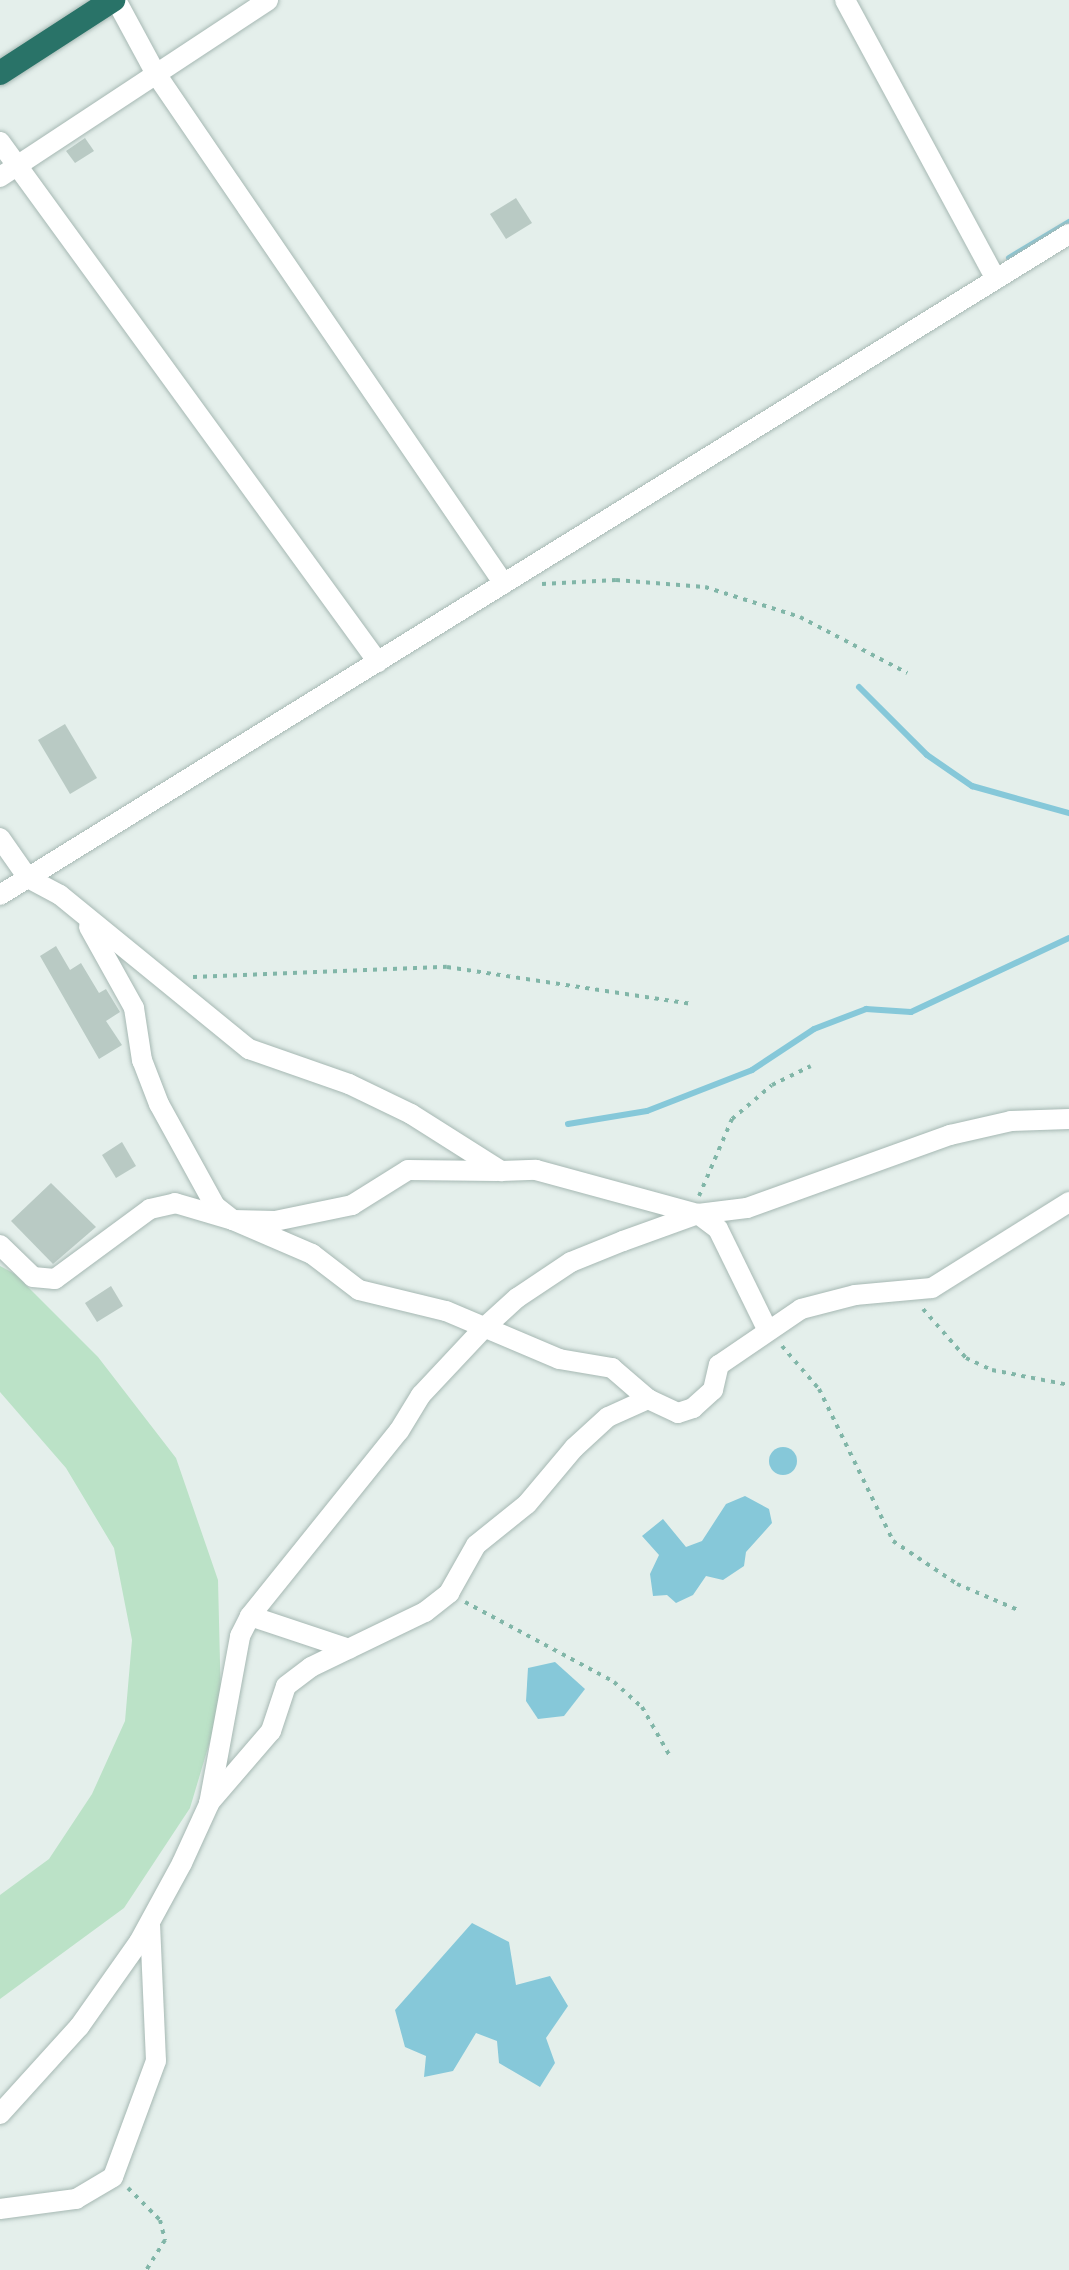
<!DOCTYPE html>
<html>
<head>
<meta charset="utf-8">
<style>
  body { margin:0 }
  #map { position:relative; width:1069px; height:2270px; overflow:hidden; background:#e4efeb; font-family:"Fira Sans",sans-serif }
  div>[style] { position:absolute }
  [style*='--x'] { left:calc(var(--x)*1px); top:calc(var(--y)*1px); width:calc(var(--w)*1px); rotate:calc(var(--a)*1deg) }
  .green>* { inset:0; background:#bbe2c7 }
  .water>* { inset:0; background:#86c8d9 }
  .round { border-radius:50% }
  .stream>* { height:6px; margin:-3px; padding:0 3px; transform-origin:3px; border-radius:3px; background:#86c8d9 }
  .building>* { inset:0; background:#b9cac4 }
  .path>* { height:4px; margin-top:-2px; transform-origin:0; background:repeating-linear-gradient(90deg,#81b6a8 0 4px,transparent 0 10px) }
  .roads { filter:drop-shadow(0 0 2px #a6b8b3) drop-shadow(0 0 2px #a6b8b3) }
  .street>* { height:20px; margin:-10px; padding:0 10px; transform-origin:10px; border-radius:10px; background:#fff }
  .highway>* { height:24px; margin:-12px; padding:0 12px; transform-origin:12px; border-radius:12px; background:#297368 }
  span { translate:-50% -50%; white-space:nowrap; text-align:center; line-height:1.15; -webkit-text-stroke:6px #f5fbf8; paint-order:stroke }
</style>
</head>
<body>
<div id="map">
  <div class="green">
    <i style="clip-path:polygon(0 1266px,15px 1274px,98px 1357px,176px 1458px,218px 1580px,221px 1704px,190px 1808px,124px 1908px,0 1999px,0 1895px,49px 1859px,92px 1794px,125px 1721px,132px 1640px,114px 1548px,66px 1468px,0 1392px)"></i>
  </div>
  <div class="water">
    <i class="round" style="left:769px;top:1447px;width:28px;height:28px"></i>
    <i style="clip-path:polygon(745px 1496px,769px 1509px,772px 1523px,746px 1552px,744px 1566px,723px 1580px,706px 1576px,693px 1595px,676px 1603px,667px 1595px,653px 1596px,650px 1574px,659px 1555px,642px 1536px,663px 1519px,686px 1547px,702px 1541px,726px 1504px)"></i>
    <i style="clip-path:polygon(555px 1662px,585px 1689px,564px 1716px,538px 1719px,526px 1701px,528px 1668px)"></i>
    <i style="clip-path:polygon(472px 1923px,509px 1942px,516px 1985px,550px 1976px,568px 2006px,546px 2038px,555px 2063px,540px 2087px,499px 2063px,497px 2041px,476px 2033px,453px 2071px,424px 2077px,426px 2056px,405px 2047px,395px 2010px)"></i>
  </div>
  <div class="stream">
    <i style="--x:1009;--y:258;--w:70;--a:-31"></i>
    <i style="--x:859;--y:687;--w:96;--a:45"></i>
    <i style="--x:927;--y:755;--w:55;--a:34.6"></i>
    <i style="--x:972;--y:786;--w:101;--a:15.6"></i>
    <i style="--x:568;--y:1124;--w:80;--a:-9.3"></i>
    <i style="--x:647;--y:1111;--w:113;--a:-21.3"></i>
    <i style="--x:752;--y:1070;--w:74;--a:-33.5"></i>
    <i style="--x:814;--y:1029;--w:56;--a:-21"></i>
    <i style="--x:866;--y:1009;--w:45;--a:3.8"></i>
    <i style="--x:911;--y:1012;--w:174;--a:-25.1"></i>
  </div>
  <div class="building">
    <i style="clip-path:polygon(85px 138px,94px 151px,75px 163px,66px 151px)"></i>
    <i style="clip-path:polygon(516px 198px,532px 223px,506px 239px,490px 214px)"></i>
    <i style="clip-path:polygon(65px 724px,97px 778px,70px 794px,38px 740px)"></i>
    <i style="clip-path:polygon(56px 946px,70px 970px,81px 963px,99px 993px,106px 989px,120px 1012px,106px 1021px,122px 1045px,99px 1059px,40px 956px)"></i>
    <i style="clip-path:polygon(122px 1142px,136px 1166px,116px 1178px,102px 1155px)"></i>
    <i style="clip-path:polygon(51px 1183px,96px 1227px,53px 1264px,11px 1221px)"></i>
    <i style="clip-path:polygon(111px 1286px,123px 1306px,97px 1322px,85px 1303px)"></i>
  </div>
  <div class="path">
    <i style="--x:542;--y:584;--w:74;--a:-3.1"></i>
    <i style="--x:616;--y:580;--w:89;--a:4.5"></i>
    <i style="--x:705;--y:587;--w:100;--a:17.5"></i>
    <i style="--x:800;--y:617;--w:121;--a:27.6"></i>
    <i style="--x:193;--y:977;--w:254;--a:-2.3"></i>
    <i style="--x:447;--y:967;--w:248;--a:8.6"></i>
    <i style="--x:699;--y:1196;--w:84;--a:-66.8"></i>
    <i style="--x:732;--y:1119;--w:52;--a:-40.4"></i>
    <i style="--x:772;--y:1085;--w:43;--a:-26"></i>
    <i style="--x:923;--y:1309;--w:65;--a:48.7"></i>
    <i style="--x:966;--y:1358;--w:29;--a:25"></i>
    <i style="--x:992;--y:1370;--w:78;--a:11"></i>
    <i style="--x:782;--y:1346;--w:57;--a:49.3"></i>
    <i style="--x:819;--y:1389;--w:169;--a:64"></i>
    <i style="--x:893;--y:1541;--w:77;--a:33.9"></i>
    <i style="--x:957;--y:1584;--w:66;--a:23.1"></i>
    <i style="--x:465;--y:1602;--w:169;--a:28.2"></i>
    <i style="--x:614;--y:1682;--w:38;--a:42"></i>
    <i style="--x:642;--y:1707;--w:56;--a:60.3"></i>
    <i style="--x:128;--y:2188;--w:45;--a:45"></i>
    <i style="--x:160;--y:2220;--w:21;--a:76"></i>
    <i style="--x:165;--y:2240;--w:36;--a:122"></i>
  </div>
  <div class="roads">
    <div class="street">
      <i style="--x:116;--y:0;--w:84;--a:61.6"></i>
      <i style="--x:156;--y:74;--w:617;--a:55.69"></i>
      <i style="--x:845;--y:0;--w:317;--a:61.6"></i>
      <i style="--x:0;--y:142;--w:643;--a:53.99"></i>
      <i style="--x:0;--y:177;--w:321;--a:-33.4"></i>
      <i style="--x:0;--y:838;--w:49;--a:55"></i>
      <i style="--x:28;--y:878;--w:36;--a:28"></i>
      <i style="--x:60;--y:895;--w:244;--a:39.2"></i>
      <i style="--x:249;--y:1049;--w:106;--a:19.3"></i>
      <i style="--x:349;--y:1084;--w:69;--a:25.8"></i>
      <i style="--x:411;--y:1114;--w:107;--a:32.3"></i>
      <i style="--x:501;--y:1171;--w:35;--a:-2"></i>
      <i style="--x:536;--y:1170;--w:168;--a:15.2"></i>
      <i style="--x:698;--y:1214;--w:25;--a:37"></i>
      <i style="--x:718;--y:1229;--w:111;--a:63.9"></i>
      <i style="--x:0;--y:895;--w:1257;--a:-31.73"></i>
      <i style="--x:89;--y:927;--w:93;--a:60.9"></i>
      <i style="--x:134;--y:1008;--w:53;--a:81.3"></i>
      <i style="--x:142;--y:1060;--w:47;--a:68.9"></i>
      <i style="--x:159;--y:1104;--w:116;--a:61.2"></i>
      <i style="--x:215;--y:1206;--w:23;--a:38"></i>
      <i style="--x:233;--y:1220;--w:86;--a:23.3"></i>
      <i style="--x:312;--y:1254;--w:59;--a:37.5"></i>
      <i style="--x:359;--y:1290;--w:89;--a:13.6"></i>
      <i style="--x:446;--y:1311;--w:123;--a:23"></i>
      <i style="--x:559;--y:1359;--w:54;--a:9.6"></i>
      <i style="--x:612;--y:1368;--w:48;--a:40.7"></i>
      <i style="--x:0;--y:1245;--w:46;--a:44.1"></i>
      <i style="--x:33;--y:1277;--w:22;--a:5"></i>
      <i style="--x:55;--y:1279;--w:118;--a:-36.4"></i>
      <i style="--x:150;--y:1209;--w:26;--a:-13"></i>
      <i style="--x:175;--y:1203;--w:60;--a:16.3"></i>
      <i style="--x:233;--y:1220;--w:42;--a:1.4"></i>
      <i style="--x:275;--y:1221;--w:79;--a:-11.7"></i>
      <i style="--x:352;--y:1205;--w:66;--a:-32"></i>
      <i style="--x:408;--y:1170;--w:89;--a:0.6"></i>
      <i style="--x:250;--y:1616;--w:104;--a:18.4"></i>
      <i style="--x:209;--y:1803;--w:95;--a:-49.3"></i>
      <i style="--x:271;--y:1731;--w:47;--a:-71.6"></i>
      <i style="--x:286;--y:1686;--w:31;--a:-37"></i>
      <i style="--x:311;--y:1667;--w:127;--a:-25.8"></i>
      <i style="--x:425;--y:1612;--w:31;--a:-38"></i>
      <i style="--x:449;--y:1593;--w:55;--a:-60.6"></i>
      <i style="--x:476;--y:1545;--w:65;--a:-38.8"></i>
      <i style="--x:527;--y:1504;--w:73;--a:-50"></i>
      <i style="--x:574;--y:1448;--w:46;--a:-42.4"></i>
      <i style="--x:608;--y:1417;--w:44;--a:-24.2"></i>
      <i style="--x:648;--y:1399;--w:33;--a:25"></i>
      <i style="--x:678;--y:1413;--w:16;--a:-18"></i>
      <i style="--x:693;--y:1408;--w:27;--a:-42"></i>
      <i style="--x:713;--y:1390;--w:26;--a:-77"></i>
      <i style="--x:719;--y:1365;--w:99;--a:-34.3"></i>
      <i style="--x:801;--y:1309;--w:56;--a:-14.5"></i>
      <i style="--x:855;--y:1295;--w:77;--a:-5.2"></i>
      <i style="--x:932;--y:1288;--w:162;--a:-32.1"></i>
      <i style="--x:0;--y:2114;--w:118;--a:-47.8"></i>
      <i style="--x:79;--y:2027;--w:104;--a:-54.8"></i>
      <i style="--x:139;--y:1942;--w:90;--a:-61.4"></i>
      <i style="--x:182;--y:1863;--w:65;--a:-65.4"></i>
      <i style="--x:209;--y:1804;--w:171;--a:-79.5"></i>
      <i style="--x:240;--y:1636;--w:22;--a:-63"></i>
      <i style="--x:250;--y:1616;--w:238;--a:-51.2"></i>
      <i style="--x:399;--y:1431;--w:42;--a:-58.6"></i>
      <i style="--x:421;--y:1395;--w:92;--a:-46.8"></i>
      <i style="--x:484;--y:1328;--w:45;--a:-42.3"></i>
      <i style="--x:517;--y:1298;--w:65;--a:-33.7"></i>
      <i style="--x:571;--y:1262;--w:56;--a:-22"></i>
      <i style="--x:623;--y:1241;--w:80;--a:-19.8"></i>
      <i style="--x:698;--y:1214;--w:49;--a:-7"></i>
      <i style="--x:747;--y:1208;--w:216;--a:-19.8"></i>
      <i style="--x:950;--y:1135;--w:63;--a:-12.9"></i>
      <i style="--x:1011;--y:1121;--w:58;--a:-2"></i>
      <i style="--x:0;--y:2209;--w:77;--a:-7.5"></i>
      <i style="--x:76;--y:2199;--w:43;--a:-30.7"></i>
      <i style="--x:113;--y:2177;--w:124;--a:-69.7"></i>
      <i style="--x:156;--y:2061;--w:135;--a:-92.5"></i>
    </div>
    <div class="highway">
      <i style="--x:0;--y:73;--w:135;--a:-32.9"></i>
    </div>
  </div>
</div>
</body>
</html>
